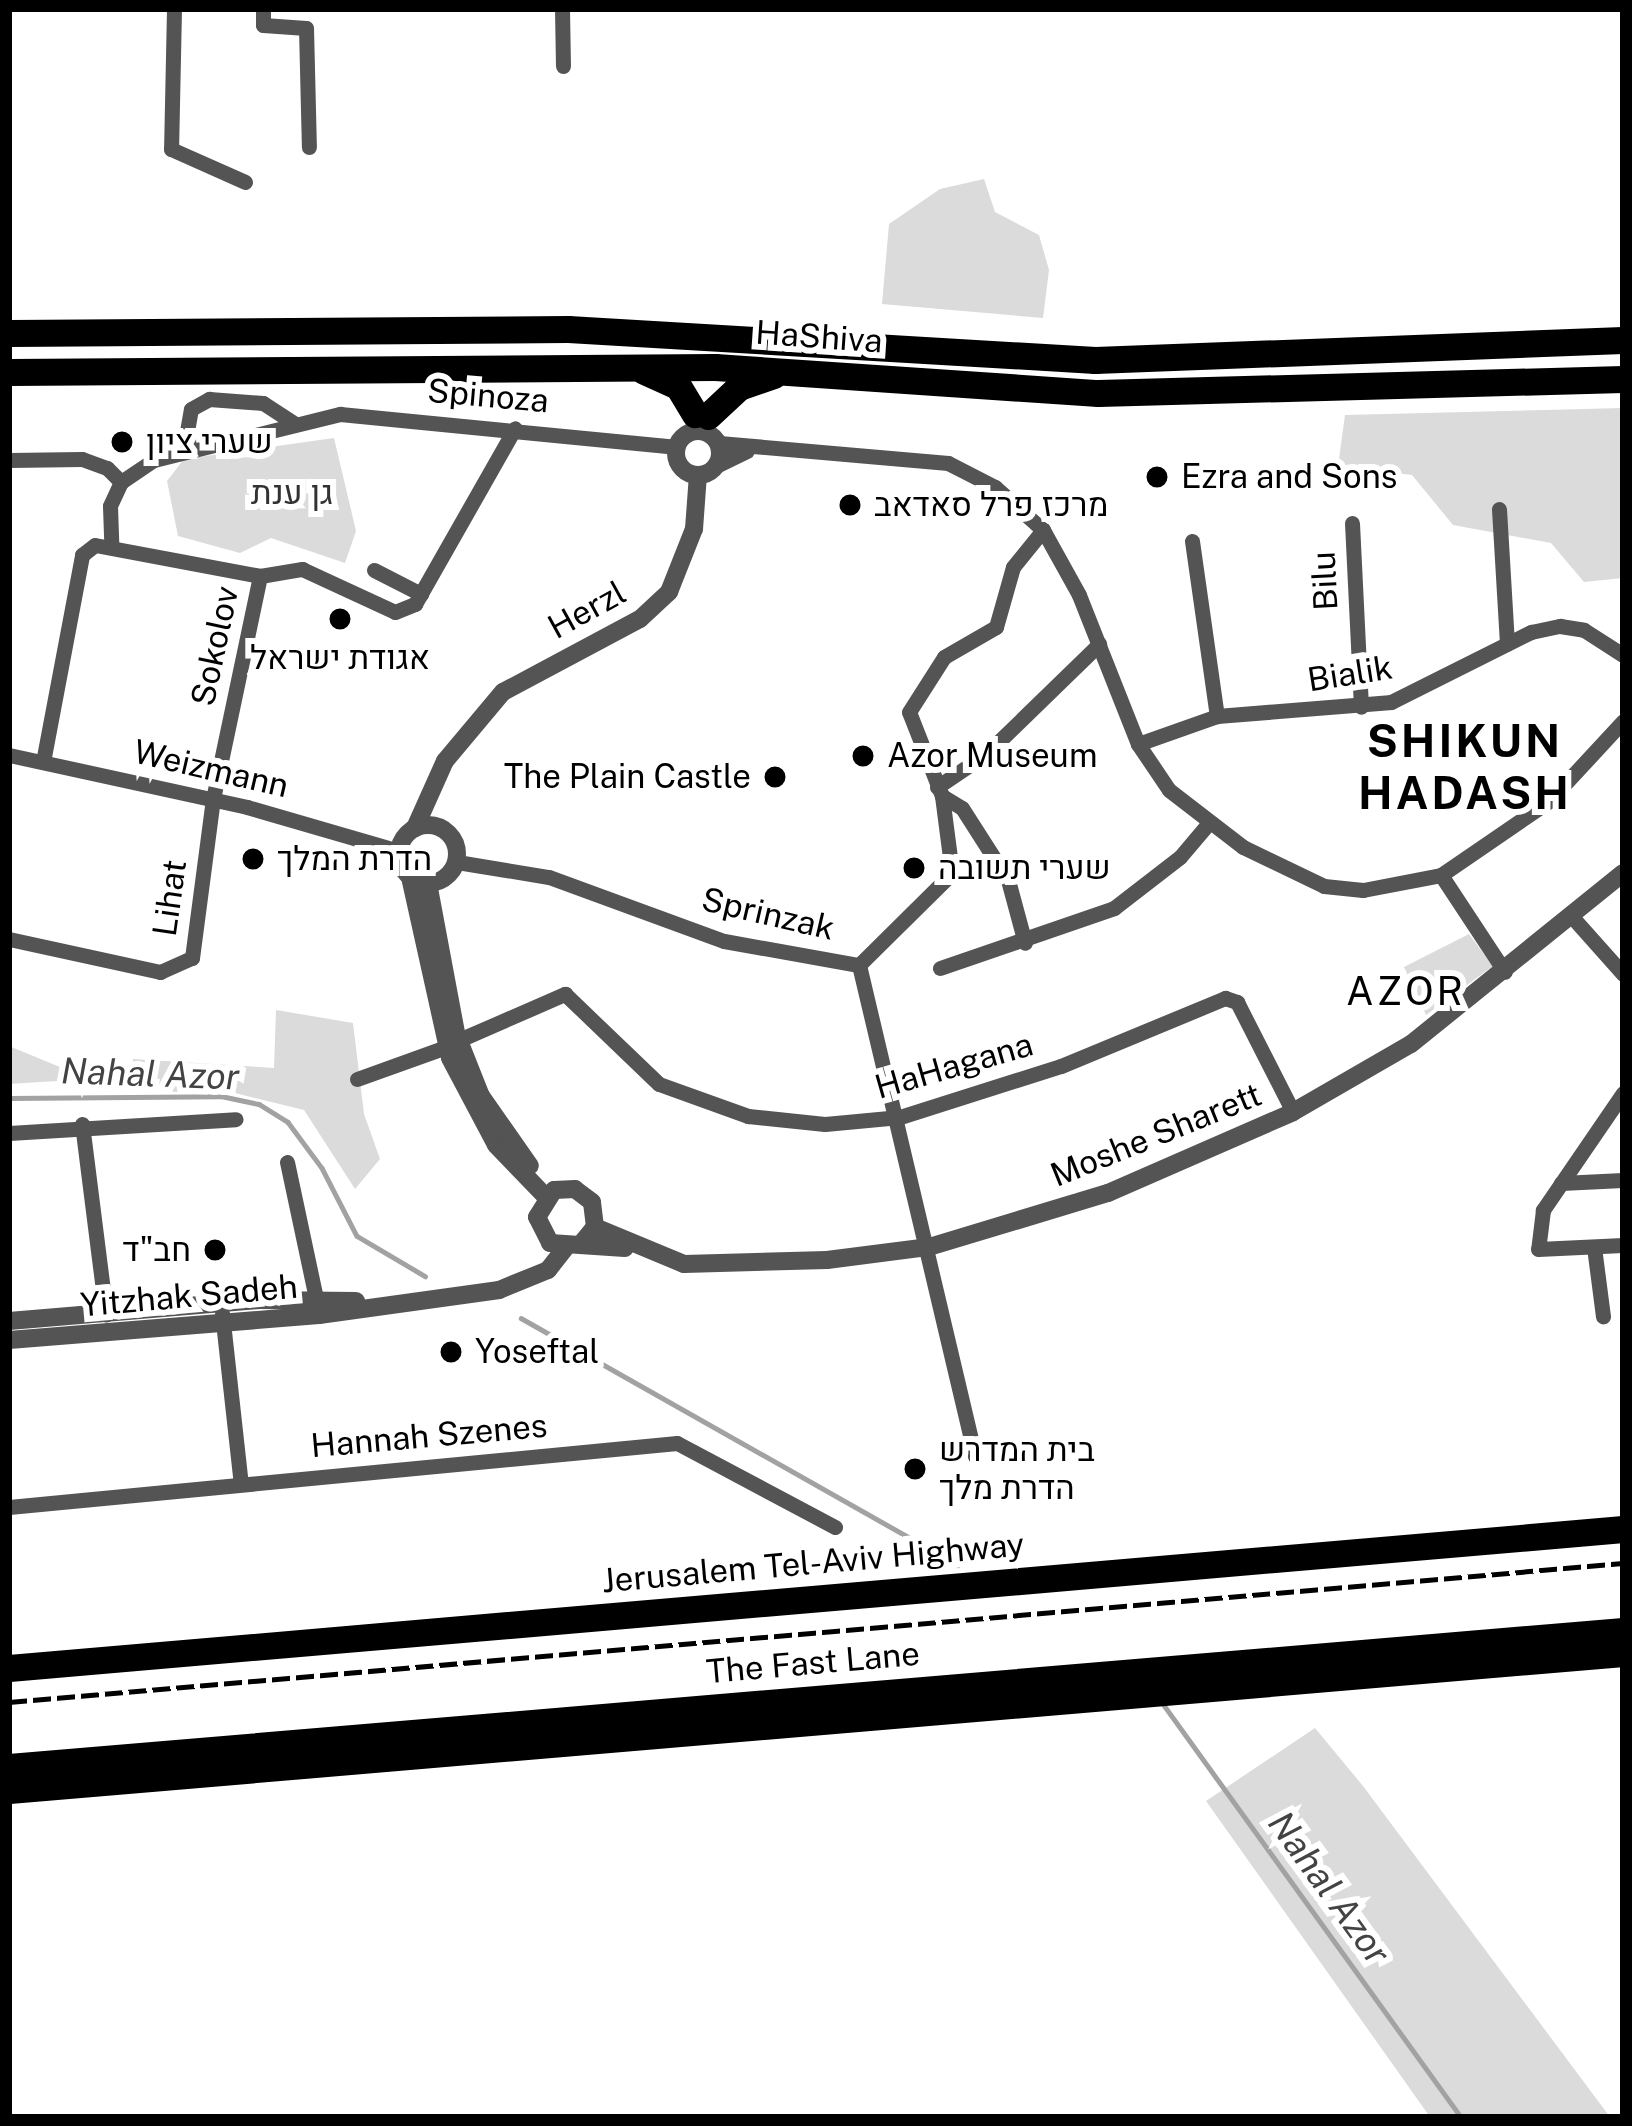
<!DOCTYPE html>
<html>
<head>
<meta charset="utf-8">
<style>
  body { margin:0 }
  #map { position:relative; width:1632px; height:2126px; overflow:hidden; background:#fff; font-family:"Public Sans",Heebo,sans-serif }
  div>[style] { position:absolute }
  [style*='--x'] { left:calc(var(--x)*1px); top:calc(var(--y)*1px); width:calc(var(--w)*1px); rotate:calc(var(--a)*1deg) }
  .green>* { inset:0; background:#dbdbdb }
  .stream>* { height:4.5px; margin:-2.25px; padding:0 2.25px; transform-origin:2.25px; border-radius:2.25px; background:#a2a2a2 }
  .minor>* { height:15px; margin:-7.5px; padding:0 7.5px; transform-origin:7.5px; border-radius:7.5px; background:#545454 }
  .tertiary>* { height:18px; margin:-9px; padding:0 9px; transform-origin:9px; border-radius:9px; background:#545454 }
  .tertiary>.ring { margin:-9px; padding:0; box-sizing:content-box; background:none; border:18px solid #545454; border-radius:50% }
  .trunk>* { height:27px; margin:-13.5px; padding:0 13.5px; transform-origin:13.5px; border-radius:13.5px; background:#000 }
  .motorway>* { height:27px; margin:-13.5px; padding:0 13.5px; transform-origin:13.5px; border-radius:13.5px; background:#000 }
  .rail>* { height:4.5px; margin-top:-2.25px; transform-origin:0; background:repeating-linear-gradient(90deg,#000 0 18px,transparent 0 24px) }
  .dots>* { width:33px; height:33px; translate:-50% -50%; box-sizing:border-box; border:6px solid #fff; border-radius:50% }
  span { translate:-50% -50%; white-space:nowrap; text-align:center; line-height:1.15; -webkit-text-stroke:12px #fff; paint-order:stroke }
  .street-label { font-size:33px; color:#000 }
  .poi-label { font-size:33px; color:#000 }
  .left { translate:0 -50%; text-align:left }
  .right { translate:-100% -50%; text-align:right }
  .park-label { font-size:33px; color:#323232 }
  .water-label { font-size:36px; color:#434343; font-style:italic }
  .quarter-label { font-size:39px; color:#000; letter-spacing:3px }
  .district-label { font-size:45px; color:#000; font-weight:700; letter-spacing:3px }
  .frame { position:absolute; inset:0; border:12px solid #000; pointer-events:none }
</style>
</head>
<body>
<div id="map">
  <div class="green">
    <i style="clip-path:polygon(984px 179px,995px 212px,1039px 235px,1049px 270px,1043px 318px,882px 304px,889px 224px,940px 189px)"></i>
    <i style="clip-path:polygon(1623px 408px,1623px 578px,1584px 582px,1551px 543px,1453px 525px,1412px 475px,1338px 466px,1345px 415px)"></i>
    <i style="clip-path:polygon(334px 438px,356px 531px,345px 563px,271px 538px,240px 553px,178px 536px,167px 481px,184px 459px)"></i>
    <i style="clip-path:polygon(1469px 934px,1493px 966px,1426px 1015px,1404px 967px)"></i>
    <i style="clip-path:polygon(276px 1010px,353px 1023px,364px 1114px,380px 1159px,355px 1189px,304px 1110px,235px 1093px,130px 1091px,133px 1059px,274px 1068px)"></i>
    <i style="clip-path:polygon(9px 1046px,89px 1079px,9px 1084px)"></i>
    <i style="clip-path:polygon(1315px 1728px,1363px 1786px,1610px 2117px,1430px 2117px,1206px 1801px)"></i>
  </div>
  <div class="stream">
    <i style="--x:9;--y:1098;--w:212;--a:-0.5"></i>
    <i style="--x:221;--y:1096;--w:39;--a:12"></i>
    <i style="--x:259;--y:1104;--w:34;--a:32"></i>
    <i style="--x:288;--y:1122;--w:57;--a:53.5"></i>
    <i style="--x:322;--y:1168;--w:76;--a:62.8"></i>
    <i style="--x:357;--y:1236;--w:79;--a:30.5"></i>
    <i style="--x:521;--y:1318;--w:502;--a:29.48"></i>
    <i style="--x:1161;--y:1701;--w:513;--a:54.2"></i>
  </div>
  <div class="minor">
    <i style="--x:174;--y:9;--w:140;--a:91.2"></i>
    <i style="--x:171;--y:149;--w:81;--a:24"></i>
    <i style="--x:263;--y:9;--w:16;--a:90"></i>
    <i style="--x:263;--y:25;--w:43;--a:4"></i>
    <i style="--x:306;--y:28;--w:119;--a:88.6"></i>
    <i style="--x:562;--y:9;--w:57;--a:89"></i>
    <i style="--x:719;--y:443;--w:230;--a:5"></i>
    <i style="--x:948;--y:463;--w:53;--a:27.1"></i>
    <i style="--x:995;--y:487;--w:64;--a:41.9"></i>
    <i style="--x:1043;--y:530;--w:74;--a:61"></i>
    <i style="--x:1079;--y:595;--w:160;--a:68.4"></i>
    <i style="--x:1138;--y:744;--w:55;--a:56"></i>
    <i style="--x:1169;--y:790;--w:93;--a:37.6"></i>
    <i style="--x:1243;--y:847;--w:90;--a:25.7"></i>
    <i style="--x:1324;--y:886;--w:39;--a:6"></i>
    <i style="--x:1363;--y:890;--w:79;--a:-10.9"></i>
    <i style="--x:1441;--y:875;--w:131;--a:-34.4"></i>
    <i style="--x:1549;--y:801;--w:109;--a:-47.2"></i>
    <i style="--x:195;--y:449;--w:15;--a:-127"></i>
    <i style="--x:186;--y:437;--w:28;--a:-80"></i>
    <i style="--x:191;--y:409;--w:21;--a:-29"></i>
    <i style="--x:209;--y:399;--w:54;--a:4.2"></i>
    <i style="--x:263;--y:403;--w:38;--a:33"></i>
    <i style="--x:9;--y:460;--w:73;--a:-0.8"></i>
    <i style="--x:82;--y:459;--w:27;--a:20"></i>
    <i style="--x:107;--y:468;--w:20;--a:45"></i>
    <i style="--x:121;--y:482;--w:26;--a:115"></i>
    <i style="--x:110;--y:506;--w:37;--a:88"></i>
    <i style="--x:718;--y:465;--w:32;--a:-26"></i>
    <i style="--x:121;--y:482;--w:40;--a:-34"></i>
    <i style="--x:154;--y:460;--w:192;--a:-13.9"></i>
    <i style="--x:340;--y:414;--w:339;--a:5.6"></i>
    <i style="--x:1499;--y:509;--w:135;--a:86.6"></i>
    <i style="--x:1352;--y:523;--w:184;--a:87.2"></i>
    <i style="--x:1192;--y:541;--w:177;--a:81.9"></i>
    <i style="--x:374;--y:570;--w:53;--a:27.1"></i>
    <i style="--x:1138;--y:744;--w:84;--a:-19.5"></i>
    <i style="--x:1217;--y:716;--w:175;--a:-4.6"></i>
    <i style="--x:1391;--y:702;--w:157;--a:-26.6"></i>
    <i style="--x:1531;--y:632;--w:30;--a:-12"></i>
    <i style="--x:1560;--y:626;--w:24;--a:9"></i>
    <i style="--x:1584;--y:630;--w:46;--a:32.7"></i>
    <i style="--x:9;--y:755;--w:244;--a:12.3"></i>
    <i style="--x:247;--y:807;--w:157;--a:16.2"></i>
    <i style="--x:43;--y:762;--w:211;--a:-79.3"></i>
    <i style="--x:82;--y:555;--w:16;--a:-38"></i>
    <i style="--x:95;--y:545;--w:168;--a:10.6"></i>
    <i style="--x:260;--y:576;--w:43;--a:-9.5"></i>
    <i style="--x:302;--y:569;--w:102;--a:24.8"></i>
    <i style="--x:395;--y:612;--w:22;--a:-22"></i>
    <i style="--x:415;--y:604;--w:202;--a:-60.4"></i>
    <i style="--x:937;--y:787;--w:59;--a:-34"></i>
    <i style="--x:986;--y:754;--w:158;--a:-44.2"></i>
    <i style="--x:942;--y:796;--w:23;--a:31"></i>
    <i style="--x:962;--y:808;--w:85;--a:57.4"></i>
    <i style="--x:1008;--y:880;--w:65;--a:74.9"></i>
    <i style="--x:457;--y:862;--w:93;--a:9.3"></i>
    <i style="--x:549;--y:877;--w:186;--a:20.1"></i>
    <i style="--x:724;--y:941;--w:137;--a:10.1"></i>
    <i style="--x:859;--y:965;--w:505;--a:76.71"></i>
    <i style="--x:1441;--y:875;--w:116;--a:56.6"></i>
    <i style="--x:1574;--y:919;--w:74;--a:48.3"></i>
    <i style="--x:9;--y:939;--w:155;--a:12.3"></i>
    <i style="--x:160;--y:972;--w:35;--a:-24"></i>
    <i style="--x:192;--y:958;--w:160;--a:-82.5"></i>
    <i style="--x:213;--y:799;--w:228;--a:-78.1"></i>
    <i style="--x:859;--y:965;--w:131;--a:-44.7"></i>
    <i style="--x:952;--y:873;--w:78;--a:-97.4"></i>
    <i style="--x:942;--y:796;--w:90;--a:-111.4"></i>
    <i style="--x:909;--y:712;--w:65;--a:-57.5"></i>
    <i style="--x:944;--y:657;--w:60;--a:-30"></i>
    <i style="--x:996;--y:627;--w:62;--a:-74.2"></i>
    <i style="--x:1013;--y:567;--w:48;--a:-51"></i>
    <i style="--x:940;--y:968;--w:184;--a:-19"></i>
    <i style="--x:1114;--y:908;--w:83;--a:-37.7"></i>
    <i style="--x:1180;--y:857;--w:43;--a:-49.7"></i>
    <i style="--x:459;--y:1040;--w:116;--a:-23.5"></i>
    <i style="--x:565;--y:994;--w:130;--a:43.8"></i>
    <i style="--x:659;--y:1084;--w:95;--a:19.8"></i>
    <i style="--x:748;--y:1116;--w:77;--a:5.9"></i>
    <i style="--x:825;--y:1124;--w:75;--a:-5.3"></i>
    <i style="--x:900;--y:1117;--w:169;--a:-17.6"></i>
    <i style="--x:1061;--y:1066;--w:178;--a:-22.5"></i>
    <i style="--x:1225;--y:998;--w:13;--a:18"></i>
    <i style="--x:1237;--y:1002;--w:123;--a:63"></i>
    <i style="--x:357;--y:1079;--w:95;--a:-19.8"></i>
    <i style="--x:1623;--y:1093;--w:142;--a:124.4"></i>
    <i style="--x:1543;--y:1210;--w:39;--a:97"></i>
    <i style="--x:1538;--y:1249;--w:85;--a:-2.7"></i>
    <i style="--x:82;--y:1124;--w:192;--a:82.8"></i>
    <i style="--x:9;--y:1133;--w:227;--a:-3.5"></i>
    <i style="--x:287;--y:1162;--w:153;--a:78"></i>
    <i style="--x:1561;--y:1183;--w:62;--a:-2.8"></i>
    <i style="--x:1594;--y:1247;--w:70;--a:82.6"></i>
    <i style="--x:222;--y:1313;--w:172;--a:83.7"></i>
    <i style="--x:9;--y:1507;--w:671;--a:-5.47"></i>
    <i style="--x:677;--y:1443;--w:179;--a:28"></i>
  </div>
  <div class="tertiary">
    <i class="ring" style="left:676px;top:431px;width:26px;height:26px"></i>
    <i class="ring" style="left:399px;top:825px;width:40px;height:40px"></i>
    <i style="--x:415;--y:828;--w:73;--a:-65.9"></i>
    <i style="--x:445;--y:761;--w:90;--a:-50"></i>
    <i style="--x:503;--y:692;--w:155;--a:-28.1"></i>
    <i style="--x:640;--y:619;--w:40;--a:-43"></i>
    <i style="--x:669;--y:592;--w:68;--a:-68.4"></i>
    <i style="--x:694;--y:529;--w:54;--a:-85.8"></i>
    <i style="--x:410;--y:877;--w:185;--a:77.5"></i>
    <i style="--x:450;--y:1058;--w:98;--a:62.1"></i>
    <i style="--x:496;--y:1145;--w:72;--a:46.1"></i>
    <i style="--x:428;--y:883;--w:153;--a:79.4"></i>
    <i style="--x:456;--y:1033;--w:68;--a:68.4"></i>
    <i style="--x:481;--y:1096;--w:85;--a:55"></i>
    <i style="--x:595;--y:1227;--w:96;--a:22.6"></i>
    <i style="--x:684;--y:1264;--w:143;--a:-1.6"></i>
    <i style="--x:827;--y:1260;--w:103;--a:-7.3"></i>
    <i style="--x:929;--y:1247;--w:187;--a:-16.8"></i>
    <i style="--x:1108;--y:1193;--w:202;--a:-23.6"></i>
    <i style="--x:1293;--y:1112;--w:136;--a:-30"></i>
    <i style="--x:1411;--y:1044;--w:272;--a:-38.9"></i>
    <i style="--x:581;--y:1244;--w:22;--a:-51"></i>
    <i style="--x:595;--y:1227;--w:25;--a:-97"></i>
    <i style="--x:592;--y:1202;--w:21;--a:-143"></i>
    <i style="--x:575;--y:1189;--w:21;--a:177"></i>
    <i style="--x:554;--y:1190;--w:32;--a:122"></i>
    <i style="--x:537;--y:1217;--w:29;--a:63"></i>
    <i style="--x:550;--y:1243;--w:75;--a:3.8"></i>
    <i style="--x:9;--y:1321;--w:251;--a:-4.8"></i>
    <i style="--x:259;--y:1300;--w:97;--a:0.6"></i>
    <i style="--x:9;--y:1340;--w:311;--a:-4.6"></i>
    <i style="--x:319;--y:1315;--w:182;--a:-7.9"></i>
    <i style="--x:499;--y:1290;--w:53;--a:-22.2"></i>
    <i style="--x:548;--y:1270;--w:29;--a:-52"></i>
  </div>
  <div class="trunk">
    <i style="--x:9;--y:333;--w:559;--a:-0.41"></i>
    <i style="--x:568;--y:329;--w:528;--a:3.37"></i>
    <i style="--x:1095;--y:360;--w:528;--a:-2.17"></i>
    <i style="--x:644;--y:371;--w:37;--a:24"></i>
    <i style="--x:678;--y:386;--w:33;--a:59"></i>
    <i style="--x:9;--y:372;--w:706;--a:-0.41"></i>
    <i style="--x:715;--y:367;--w:384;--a:3.9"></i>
    <i style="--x:1098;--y:393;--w:525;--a:-1.53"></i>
    <i style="--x:708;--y:416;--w:42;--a:-43.1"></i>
    <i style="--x:739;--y:387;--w:36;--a:-19"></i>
  </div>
  <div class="motorway">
    <i style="--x:9;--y:1668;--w:1620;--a:-4.92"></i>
    <i style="--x:9;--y:1767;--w:1620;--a:-4.82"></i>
    <i style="--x:9;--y:1790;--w:1620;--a:-4.85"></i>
  </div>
  <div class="rail">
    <i style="--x:9;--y:1702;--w:1620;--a:-4.92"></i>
  </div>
  <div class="dots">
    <i style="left:122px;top:442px;background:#000"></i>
    <i style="left:1157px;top:477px;background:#000"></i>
    <i style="left:850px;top:505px;background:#000"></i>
    <i style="left:340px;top:619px;background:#000"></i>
    <i style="left:863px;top:756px;background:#000"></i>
    <i style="left:775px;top:777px;background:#000"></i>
    <i style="left:253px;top:859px;background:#000"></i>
    <i style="left:914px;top:868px;background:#000"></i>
    <i style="left:215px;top:1250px;background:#000"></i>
    <i style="left:451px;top:1352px;background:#000"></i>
    <i style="left:915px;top:1469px;background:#000"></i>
  </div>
  <div class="street-label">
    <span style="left:819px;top:337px;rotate:4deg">HaShiva</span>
    <span style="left:488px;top:396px;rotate:5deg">Spinoza</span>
    <span style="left:1325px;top:581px;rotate:-93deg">Bilu</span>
    <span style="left:587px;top:610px;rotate:-29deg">Herzl</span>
    <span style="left:215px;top:646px;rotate:-78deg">Sokolov</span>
    <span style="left:1350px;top:674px;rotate:-9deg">Bialik</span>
    <span style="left:211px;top:769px;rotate:13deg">Weizmann</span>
    <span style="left:170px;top:898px;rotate:-82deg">Lihat</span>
    <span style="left:768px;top:914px;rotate:13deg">Sprinzak</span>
    <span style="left:954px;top:1066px;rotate:-16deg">HaHagana</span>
    <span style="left:1156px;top:1135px;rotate:-22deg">Moshe Sharett</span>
    <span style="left:189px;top:1296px;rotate:-5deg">Yitzhak Sadeh</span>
    <span style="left:429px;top:1436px;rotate:-5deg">Hannah Szenes</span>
    <span style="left:813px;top:1563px;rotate:-5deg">Jerusalem Tel-Aviv Highway</span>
    <span style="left:813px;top:1663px;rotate:-5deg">The Fast Lane</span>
  </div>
  <div class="poi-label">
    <span class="left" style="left:146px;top:442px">שערי ציון</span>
    <span class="left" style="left:1181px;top:477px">Ezra and Sons</span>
    <span class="left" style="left:874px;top:505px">מרכז פרל סאדאב</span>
    <span style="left:340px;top:658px">אגודת ישראל</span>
    <span class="left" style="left:887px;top:756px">Azor Museum</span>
    <span class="right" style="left:751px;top:777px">The Plain Castle</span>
    <span class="left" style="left:277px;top:859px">הדרת המלך</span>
    <span class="left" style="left:938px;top:868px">שערי תשובה</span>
    <span class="right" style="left:191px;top:1250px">חב"ד</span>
    <span class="left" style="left:475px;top:1352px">Yoseftal</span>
    <span class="left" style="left:939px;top:1469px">בית המדרש<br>הדרת מלך</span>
  </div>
  <div class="park-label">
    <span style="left:292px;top:493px">גן ענת</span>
  </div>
  <div class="water-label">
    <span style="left:150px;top:1074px;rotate:2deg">Nahal Azor</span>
    <span style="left:1329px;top:1888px;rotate:54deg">Nahal Azor</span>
  </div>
  <div class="quarter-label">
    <span style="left:1406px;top:991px">AZOR</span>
  </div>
  <div class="district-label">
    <span style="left:1465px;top:767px">SHIKUN<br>HADASH</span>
  </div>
  <div class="frame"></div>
</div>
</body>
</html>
